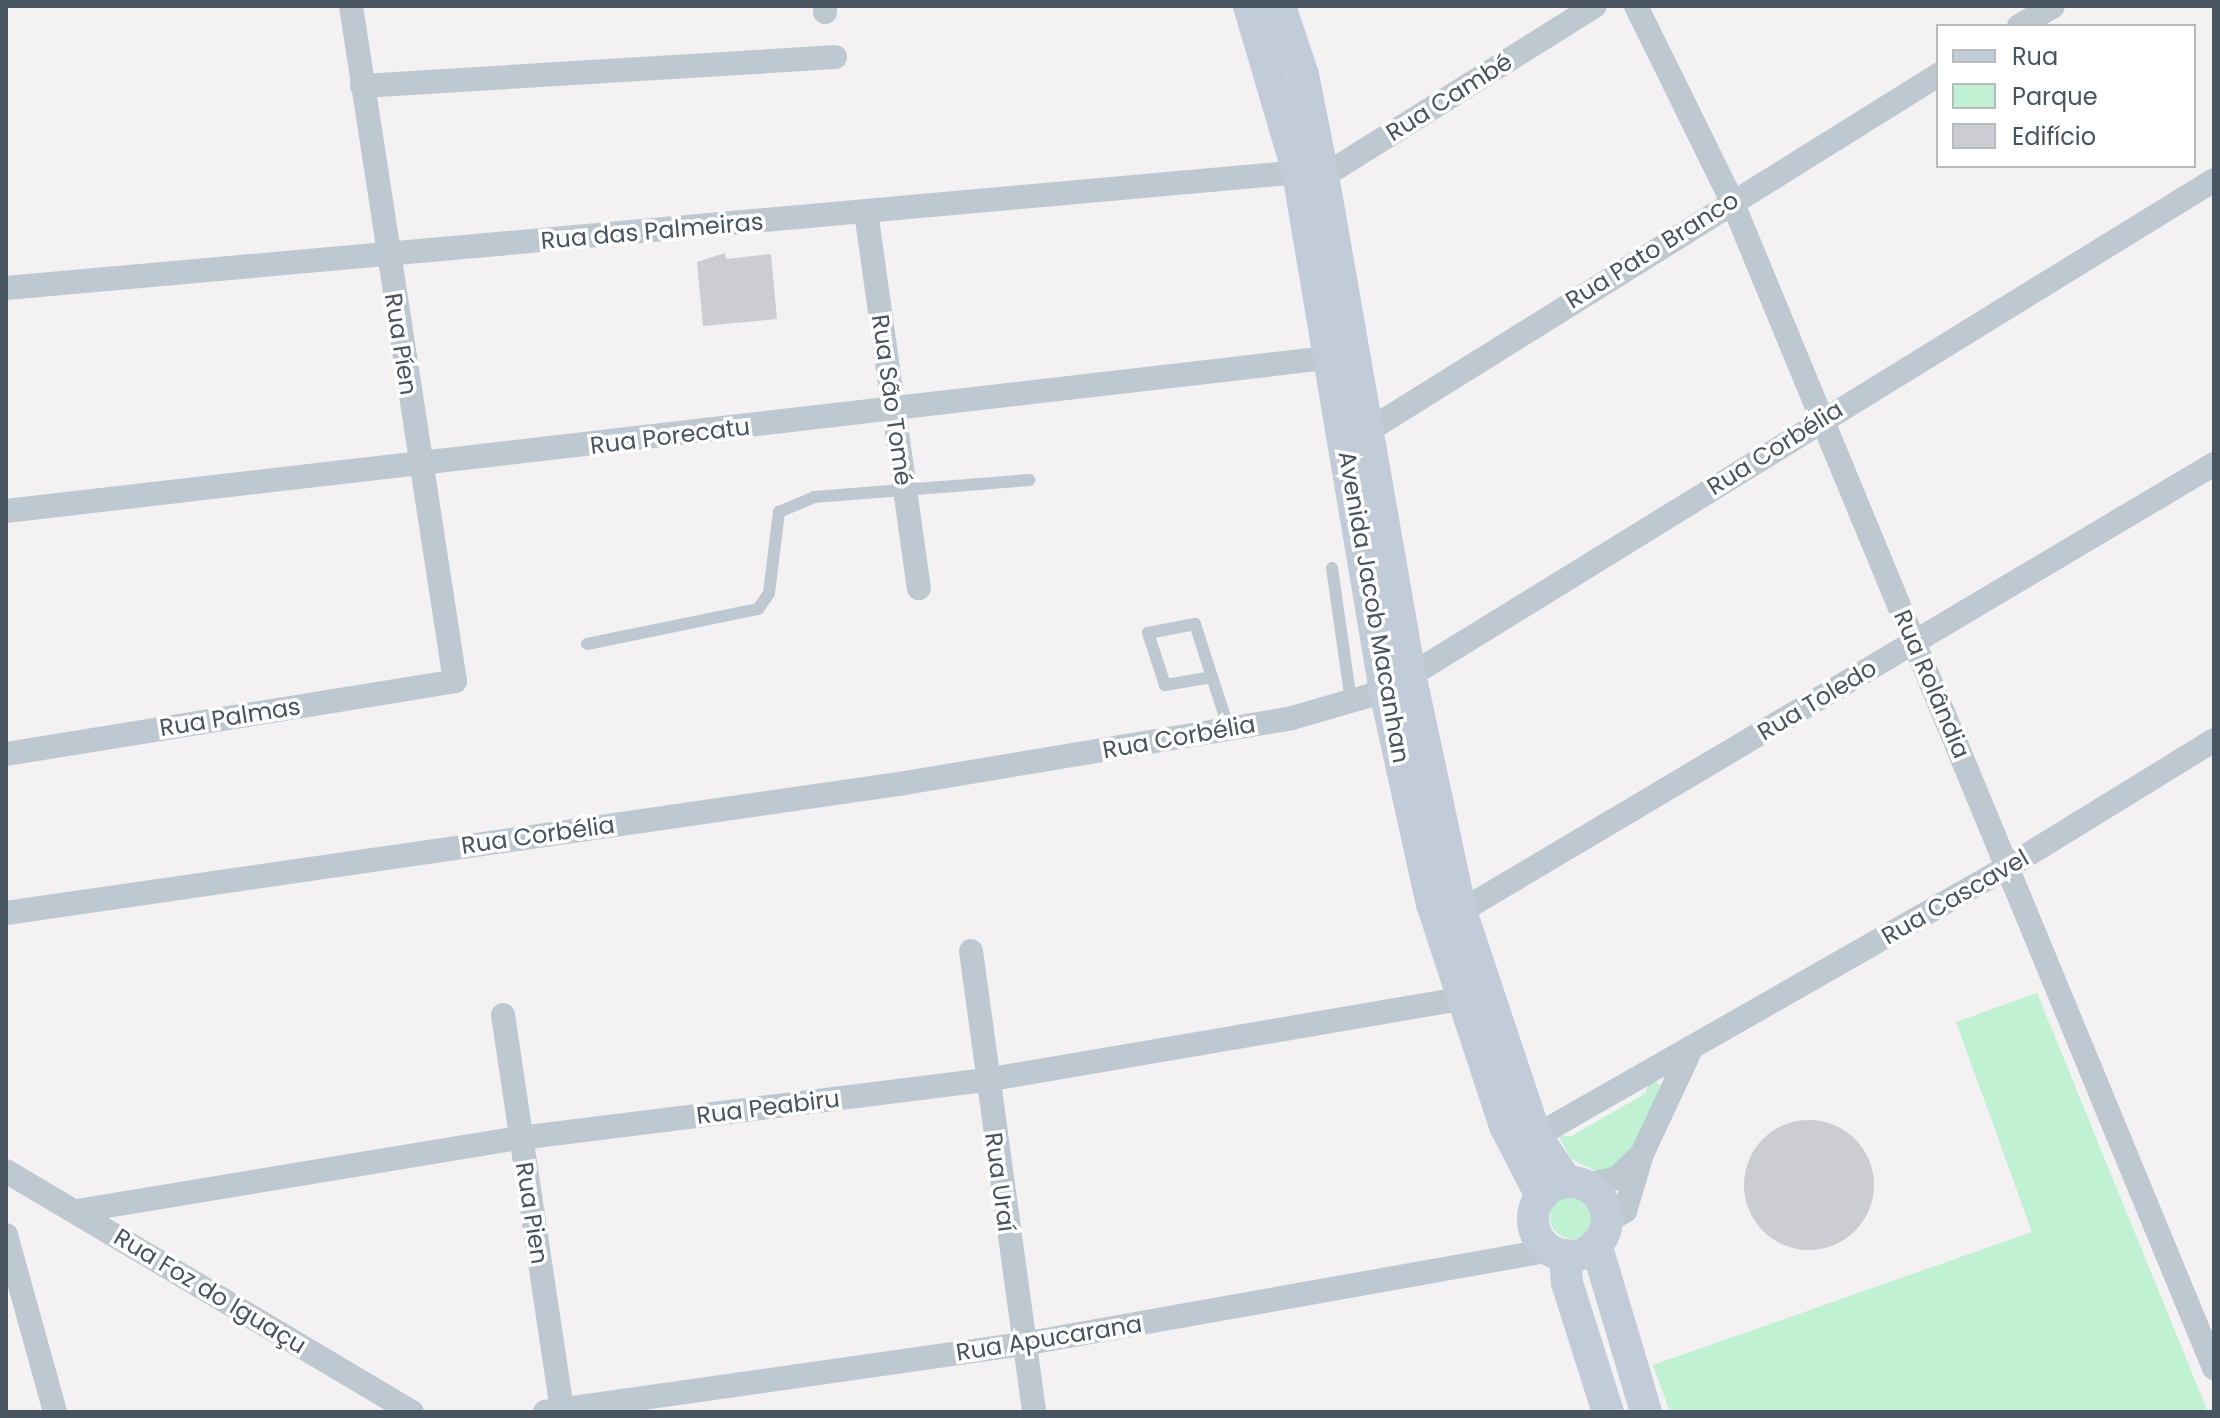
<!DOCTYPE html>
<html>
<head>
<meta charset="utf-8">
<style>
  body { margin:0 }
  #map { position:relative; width:2220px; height:1418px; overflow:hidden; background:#f3f1f1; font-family:Poppins,sans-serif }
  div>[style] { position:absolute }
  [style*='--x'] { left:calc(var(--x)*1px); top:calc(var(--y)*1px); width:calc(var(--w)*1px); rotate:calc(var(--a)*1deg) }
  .green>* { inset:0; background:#bff1d2 }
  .round { border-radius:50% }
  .building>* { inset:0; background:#cbcdd3 }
  .service>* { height:12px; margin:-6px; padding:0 6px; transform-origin:6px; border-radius:6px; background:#bec8d0 }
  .minor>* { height:24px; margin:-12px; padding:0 12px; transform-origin:12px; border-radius:12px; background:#bec8d0 }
  .secondary>* { height:32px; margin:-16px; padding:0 16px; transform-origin:16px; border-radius:16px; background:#c1ccd8 }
  .secondary>.ring { margin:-16px; padding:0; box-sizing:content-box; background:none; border:32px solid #c1ccd8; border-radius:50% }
  span { translate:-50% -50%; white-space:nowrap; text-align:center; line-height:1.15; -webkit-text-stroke:7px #fff; paint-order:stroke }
  .street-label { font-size:24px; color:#48545f }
  .frame { position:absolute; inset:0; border:8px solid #48545f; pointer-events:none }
  .legend { position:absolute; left:1936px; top:24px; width:260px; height:144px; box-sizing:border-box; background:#fff; border:2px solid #b6bbbf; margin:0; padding:10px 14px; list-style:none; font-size:24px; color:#48545f }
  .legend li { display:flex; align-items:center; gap:16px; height:40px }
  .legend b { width:40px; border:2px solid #b6bbbf }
</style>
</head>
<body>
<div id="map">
  <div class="green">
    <i style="clip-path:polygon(2037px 993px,2208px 1412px,1670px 1412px,1653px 1365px,2032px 1232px,1956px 1022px)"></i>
    <i style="clip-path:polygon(1649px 1076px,1661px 1086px,1630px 1158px,1600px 1173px,1571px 1159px,1557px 1133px,1570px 1137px,1646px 1093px)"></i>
    <i class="round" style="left:1550px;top:1195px;width:44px;height:44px"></i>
  </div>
  <div class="building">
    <i style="clip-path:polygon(725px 253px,726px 259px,771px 254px,777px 319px,703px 326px,697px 262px)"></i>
    <i class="round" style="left:1744px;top:1120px;width:130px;height:130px"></i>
  </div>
  <div class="service">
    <i style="--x:1332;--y:568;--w:134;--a:81.9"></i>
    <i style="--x:587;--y:644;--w:175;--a:-11.6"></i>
    <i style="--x:758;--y:609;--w:19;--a:-55"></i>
    <i style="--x:769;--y:593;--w:82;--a:-83"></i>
    <i style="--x:779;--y:512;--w:38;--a:-23"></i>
    <i style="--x:814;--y:497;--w:216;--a:-4.5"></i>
    <i style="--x:1212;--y:677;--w:48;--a:170.3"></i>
    <i style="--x:1165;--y:685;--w:55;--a:-108.1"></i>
    <i style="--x:1148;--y:633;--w:48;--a:-10.8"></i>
    <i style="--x:1195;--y:624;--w:56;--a:72.2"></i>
    <i style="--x:1212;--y:677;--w:55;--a:71.9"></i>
  </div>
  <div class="minor">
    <i style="--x:825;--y:6;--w:6;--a:90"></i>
    <i style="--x:1636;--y:6;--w:215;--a:63.8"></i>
    <i style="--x:1731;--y:199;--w:1265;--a:67.55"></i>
    <i style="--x:2019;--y:26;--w:39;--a:-30"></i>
    <i style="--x:362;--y:86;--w:474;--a:-3.5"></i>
    <i style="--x:866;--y:212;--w:380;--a:82"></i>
    <i style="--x:6;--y:288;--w:1321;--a:-5.12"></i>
    <i style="--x:1322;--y:170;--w:16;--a:-11"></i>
    <i style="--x:1338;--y:167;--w:303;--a:-32.1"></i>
    <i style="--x:1369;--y:430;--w:671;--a:-31.96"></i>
    <i style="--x:6;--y:511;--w:1337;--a:-6.61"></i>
    <i style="--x:6;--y:754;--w:455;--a:-9.2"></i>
    <i style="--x:455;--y:681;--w:683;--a:-98.76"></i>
    <i style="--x:1461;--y:911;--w:876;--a:-30.69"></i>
    <i style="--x:6;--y:913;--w:908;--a:-8.23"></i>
    <i style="--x:905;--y:783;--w:392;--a:-9.5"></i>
    <i style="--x:1292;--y:718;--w:97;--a:-16.2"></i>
    <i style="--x:1385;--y:691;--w:974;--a:-31.65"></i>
    <i style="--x:971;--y:951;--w:465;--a:82.2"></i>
    <i style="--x:503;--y:1015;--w:399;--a:81.5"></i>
    <i style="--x:1536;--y:1136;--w:547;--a:-29.71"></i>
    <i style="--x:2011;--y:865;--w:238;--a:-31.6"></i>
    <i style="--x:6;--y:1171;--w:472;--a:30.7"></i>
    <i style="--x:1585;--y:1185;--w:33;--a:-12"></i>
    <i style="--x:1617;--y:1178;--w:35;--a:-44"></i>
    <i style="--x:1642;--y:1154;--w:118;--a:-65"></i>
    <i style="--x:77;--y:1211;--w:449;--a:-9.4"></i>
    <i style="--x:520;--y:1138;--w:470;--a:-7.1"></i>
    <i style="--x:986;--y:1080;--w:480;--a:-9.7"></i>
    <i style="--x:1607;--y:1221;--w:21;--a:-29"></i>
    <i style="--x:1625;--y:1211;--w:59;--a:-73.4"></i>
    <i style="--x:6;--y:1235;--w:184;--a:74.5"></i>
    <i style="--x:545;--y:1412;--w:483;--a:-8.1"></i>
    <i style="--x:1023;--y:1344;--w:536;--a:-10.09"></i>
  </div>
  <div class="secondary">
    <i style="--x:1249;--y:6;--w:174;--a:73.6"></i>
    <i style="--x:1298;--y:173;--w:525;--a:80.47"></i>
    <i style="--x:1385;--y:691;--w:218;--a:77.6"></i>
    <i style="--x:1432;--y:904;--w:234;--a:71.8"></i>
    <i style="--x:1505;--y:1126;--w:79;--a:62.8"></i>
    <i style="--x:1280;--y:6;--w:73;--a:71.6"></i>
    <i style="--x:1303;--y:75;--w:97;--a:78.7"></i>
    <i style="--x:1322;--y:170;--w:512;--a:80.1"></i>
    <i style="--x:1410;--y:674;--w:242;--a:77.9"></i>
    <i style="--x:1461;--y:911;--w:237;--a:71.6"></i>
    <i style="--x:1536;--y:1136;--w:55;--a:56"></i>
    <i class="ring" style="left:1533px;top:1182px;width:42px;height:42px"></i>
    <i style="--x:1596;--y:1244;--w:175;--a:73.4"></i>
    <i style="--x:1565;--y:1255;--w:28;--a:86"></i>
    <i style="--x:1567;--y:1283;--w:135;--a:72.4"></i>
  </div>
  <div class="street-label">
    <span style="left:1449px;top:97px;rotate:-32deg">Rua Cambé</span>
    <span style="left:652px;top:231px;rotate:-5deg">Rua das Palmeiras</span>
    <span style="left:1652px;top:250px;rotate:-32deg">Rua Pato Branco</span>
    <span style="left:401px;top:344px;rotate:81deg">Rua Píen</span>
    <span style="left:892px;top:400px;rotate:82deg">Rua São Tomé</span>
    <span style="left:670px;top:436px;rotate:-7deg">Rua Porecatu</span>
    <span style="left:1775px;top:448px;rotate:-32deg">Rua Corbélia</span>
    <span style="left:1374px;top:607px;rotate:80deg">Avenida Jacob Macanhan</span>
    <span style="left:1932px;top:684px;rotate:67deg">Rua Rolândia</span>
    <span style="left:1817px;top:700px;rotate:-31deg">Rua Toledo</span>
    <span style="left:230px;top:717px;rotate:-9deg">Rua Palmas</span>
    <span style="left:1179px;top:737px;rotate:-10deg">Rua Corbélia</span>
    <span style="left:538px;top:835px;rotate:-8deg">Rua Corbélia</span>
    <span style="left:1955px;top:897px;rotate:-30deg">Rua Cascavel</span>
    <span style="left:768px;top:1107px;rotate:-7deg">Rua Peabiru</span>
    <span style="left:1000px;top:1182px;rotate:82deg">Rua Uraí</span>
    <span style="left:532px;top:1213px;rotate:81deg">Rua Pien</span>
    <span style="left:210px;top:1291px;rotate:31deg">Rua Foz do Iguaçu</span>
    <span style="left:1049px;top:1338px;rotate:-9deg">Rua Apucarana</span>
  </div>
  <div class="frame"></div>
  <ul class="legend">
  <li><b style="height:10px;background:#c1ccd8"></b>Rua</li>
  <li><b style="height:22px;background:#bff1d2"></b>Parque</li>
  <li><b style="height:22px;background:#cbcdd3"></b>Edifício</li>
  </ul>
</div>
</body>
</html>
